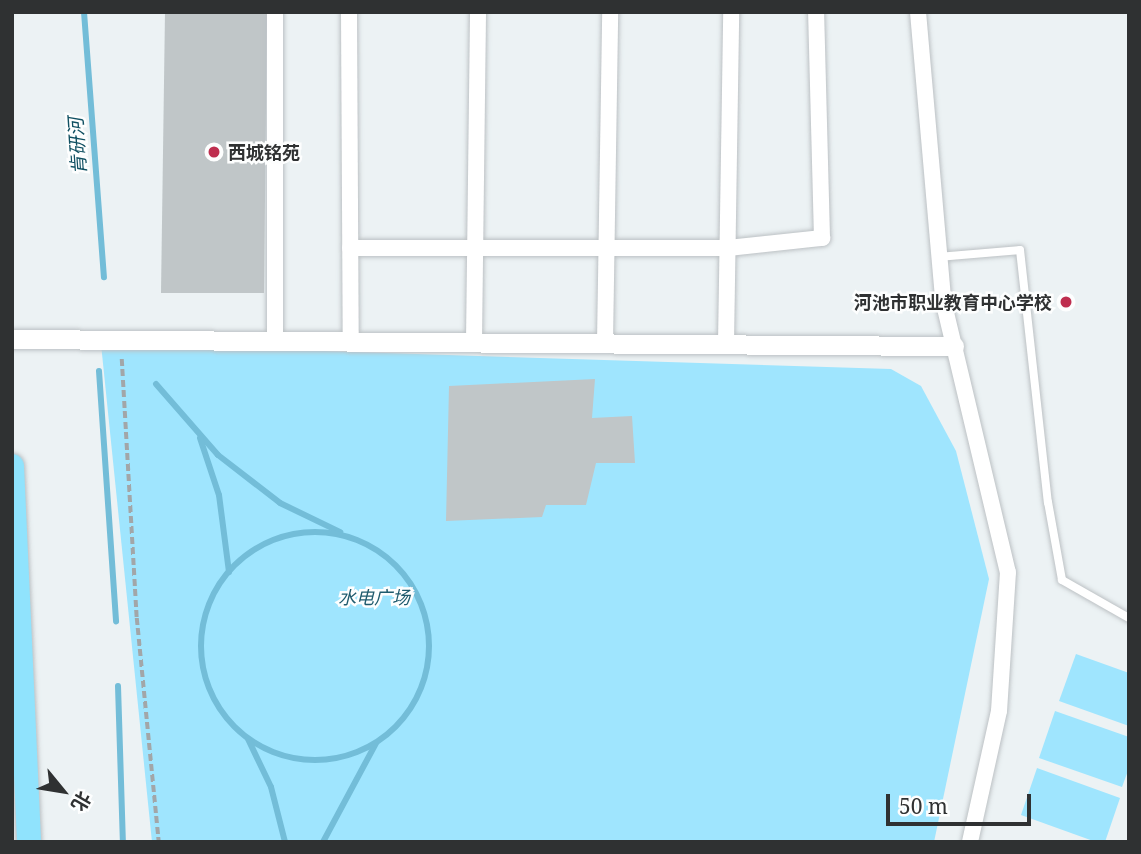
<!DOCTYPE html>
<html>
<head>
<meta charset="utf-8">
<style>
  body { margin:0 }
  #map { position:relative; width:1141px; height:854px; overflow:hidden; background:#ecf2f4; font-family:"Noto Serif","Noto Sans SC",serif }
  div>[style] { position:absolute }
  [style*='--x'] { left:calc(var(--x)*1px); top:calc(var(--y)*1px); width:calc(var(--w)*1px); rotate:calc(var(--a)*1deg) }
  .green>* { inset:0; background:#9fe5fe }
  .stream>* { height:6px; margin:-3px; padding:0 3px; transform-origin:3px; border-radius:3px; background:#73bdd8 }
  .stream>.ring { margin:-3px; padding:0; box-sizing:content-box; background:none; border:6px solid #73bdd8; border-radius:50% }
  .building>* { inset:0; background:#c0c6c8 }
  .path>* { height:3.5px; margin-top:-1.75px; transform-origin:0; background:repeating-linear-gradient(90deg,#a2a6a8 0 7px,transparent 0 10.5px) }
  .roads { filter:drop-shadow(0 0 2px #bcc1c4) drop-shadow(0 0 2px #bcc1c4) }
  .service>* { height:8px; margin:-4px; padding:0 4px; transform-origin:4px; border-radius:4px; background:#fff }
  .minor>* { height:16px; margin:-8px; padding:0 8px; transform-origin:8px; border-radius:8px; background:#fff }
  .tertiary>* { height:19px; margin:-9.5px; padding:0 9.5px; transform-origin:9.5px; border-radius:9.5px; background:#fff }
  .primary>* { height:24px; margin:-12px; padding:0 12px; transform-origin:12px; border-radius:12px; background:#90e3fd }
  .dots>* { width:19px; height:19px; translate:-50% -50%; box-sizing:border-box; border:4px solid #fdfefe; border-radius:50% }
  span { translate:-50% -50%; white-space:nowrap; text-align:center; line-height:1.15; -webkit-text-stroke:5px #fdfefe; paint-order:stroke }
  .poi-label { font-size:18px; color:#2f3132; font-weight:700 }
  .left { translate:0 -50%; text-align:left }
  .right { translate:-100% -50%; text-align:right }
  .park-label { font-size:18px; color:#1f5b6e; font-style:italic }
  .water-label { font-size:19px; color:#105062; font-style:italic }
  .frame { position:absolute; inset:0; border:14px solid #2f3132; pointer-events:none }
  .north { position:absolute; left:28px; top:756px; width:70px; height:70px; -webkit-text-stroke:5px #fdfefe; paint-order:stroke; rotate:120deg; font-size:19px; font-weight:700; line-height:28px; text-align:center; color:#2f3132 }
  .north::after { content:''; display:block; margin:auto; width:24px; height:32px; background:#2f3132; clip-path:polygon(50% 0,100% 100%,50% 72%,0 100%) }
  .scale { position:absolute; left:886px; top:794px; width:145px; height:32px; box-sizing:border-box; border:4px solid #2f3132; border-top:0; padding-left:9px; font-size:21px; line-height:24px; white-space:nowrap; color:#2f3132; -webkit-text-stroke:5px #fdfefe; paint-order:stroke }
</style>
</head>
<body>
<div id="map">
  <div class="green">
    <i style="clip-path:polygon(101px 344px,891px 369px,921px 386px,956px 451px,989px 579px,934px 842px,152px 842px)"></i>
    <i style="clip-path:polygon(1076px 654px,1129px 673px,1129px 726px,1059px 701px)"></i>
    <i style="clip-path:polygon(1055px 711px,1129px 737px,1129px 768px,1122px 787px,1039px 758px)"></i>
    <i style="clip-path:polygon(1037px 768px,1120px 798px,1105px 842px,1096px 842px,1021px 815px)"></i>
  </div>
  <div class="stream">
    <i style="--x:84;--y:12;--w:266;--a:85.7"></i>
    <i style="--x:99;--y:371;--w:251;--a:86.1"></i>
    <i style="--x:156;--y:384;--w:94;--a:48.9"></i>
    <i style="--x:218;--y:455;--w:78;--a:37.7"></i>
    <i style="--x:280;--y:503;--w:67;--a:25.8"></i>
    <i style="--x:200;--y:438;--w:60;--a:71.6"></i>
    <i style="--x:219;--y:495;--w:78;--a:82.6"></i>
    <i class="ring" style="left:201px;top:532px;width:222px;height:222px"></i>
    <i style="--x:118;--y:686;--w:156;--a:88.2"></i>
    <i style="--x:248;--y:739;--w:53;--a:64.4"></i>
    <i style="--x:271;--y:787;--w:57;--a:75.7"></i>
    <i style="--x:323;--y:842;--w:112;--a:-61.8"></i>
  </div>
  <div class="building">
    <i style="clip-path:polygon(165px 12px,267px 12px,264px 293px,161px 293px)"></i>
    <i style="clip-path:polygon(595px 379px,592px 418px,632px 416px,635px 463px,596px 463px,586px 505px,546px 505px,542px 517px,446px 521px,449px 386px)"></i>
  </div>
  <div class="path">
    <i style="--x:122;--y:359;--w:259;--a:86.7"></i>
    <i style="--x:137;--y:618;--w:225;--a:84.4"></i>
  </div>
  <div class="roads">
    <div class="service">
      <i style="--x:939;--y:257;--w:81;--a:-4.9"></i>
      <i style="--x:1020;--y:250;--w:254;--a:83.7"></i>
      <i style="--x:1048;--y:502;--w:79;--a:79.8"></i>
      <i style="--x:1062;--y:580;--w:77;--a:29.6"></i>
    </div>
    <div class="minor">
      <i style="--x:349;--y:12;--w:329;--a:89.7"></i>
      <i style="--x:918;--y:12;--w:289;--a:85"></i>
      <i style="--x:943;--y:300;--w:280;--a:76.6"></i>
      <i style="--x:1008;--y:572;--w:139;--a:93.7"></i>
      <i style="--x:999;--y:711;--w:134;--a:102.5"></i>
      <i style="--x:350;--y:248;--w:378;--a:0"></i>
      <i style="--x:728;--y:248;--w:95;--a:-6.1"></i>
      <i style="--x:822;--y:238;--w:226;--a:-91.5"></i>
      <i style="--x:275;--y:341;--w:329;--a:-90"></i>
      <i style="--x:474;--y:342;--w:330;--a:-89.3"></i>
      <i style="--x:605;--y:343;--w:331;--a:-89.1"></i>
      <i style="--x:726;--y:344;--w:332;--a:-89.1"></i>
    </div>
    <div class="tertiary">
      <i style="--x:12;--y:339;--w:942;--a:0.43"></i>
    </div>
    <div class="primary">
      <i style="--x:12;--y:466;--w:376;--a:87.4"></i>
    </div>
  </div>
  <div class="dots">
    <i style="left:214px;top:152px;background:#be2e4f"></i>
    <i style="left:1066px;top:302px;background:#be2e4f"></i>
  </div>
  <div class="poi-label">
    <span class="left" style="left:228px;top:152px">西城铭苑</span>
    <span class="right" style="left:1052px;top:302px">河池市职业教育中心学校</span>
  </div>
  <div class="park-label">
    <span style="left:374px;top:597px">水电广场</span>
  </div>
  <div class="water-label">
    <span style="left:78px;top:146px;rotate:-94deg">肯研河</span>
  </div>
  <div class="frame"></div>
  <div class="north">北</div>
  <div class="scale">50 m</div>
</div>
</body>
</html>
